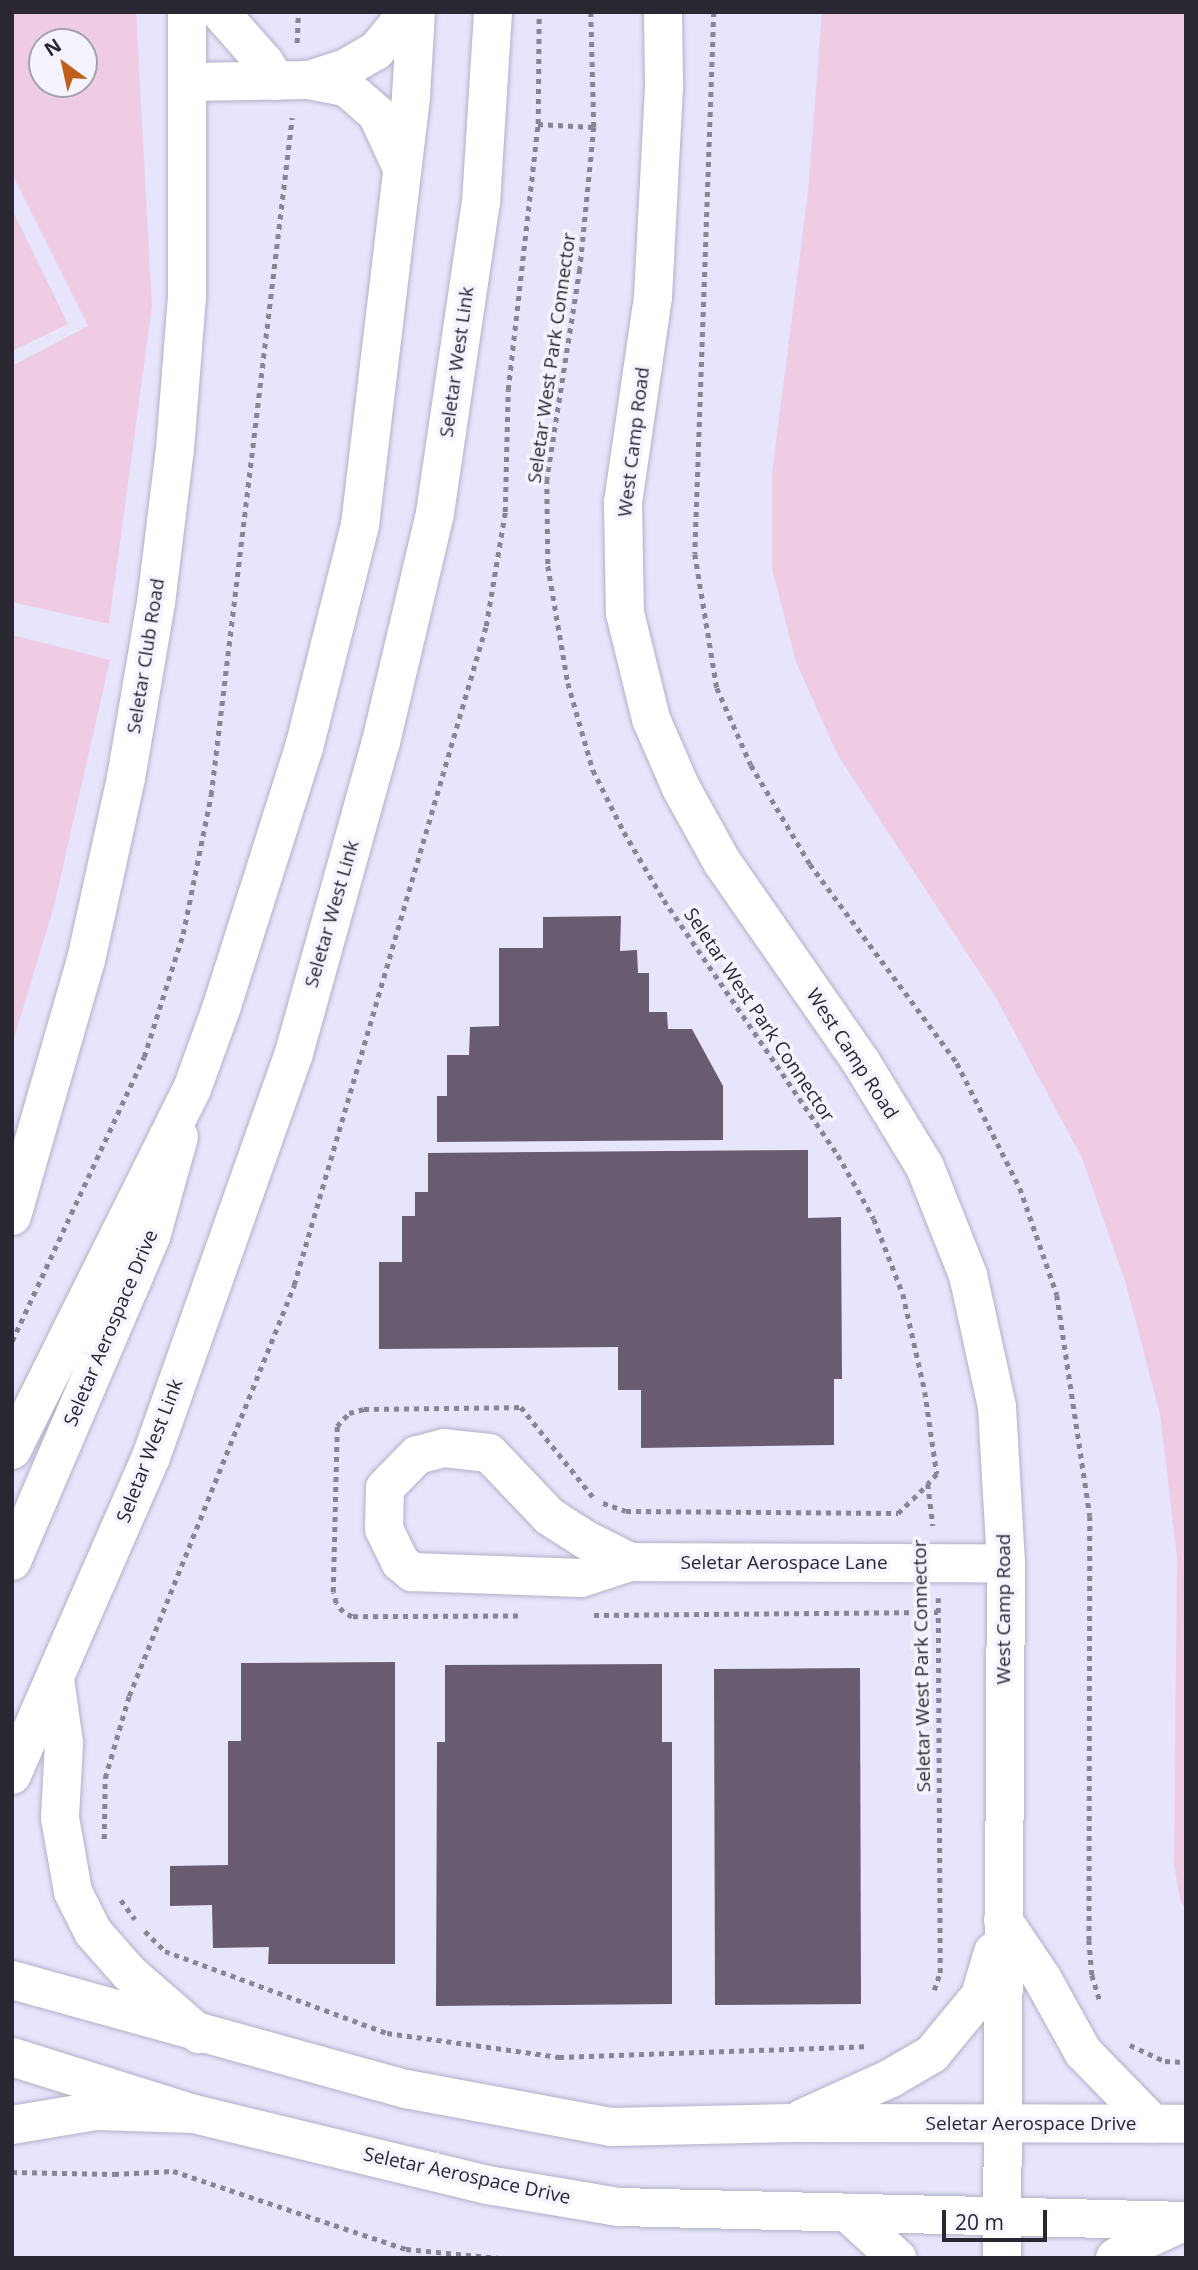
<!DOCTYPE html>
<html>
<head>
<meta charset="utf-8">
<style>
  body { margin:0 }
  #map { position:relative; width:1198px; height:2270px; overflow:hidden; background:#e6e5fb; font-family:"Open Sans",sans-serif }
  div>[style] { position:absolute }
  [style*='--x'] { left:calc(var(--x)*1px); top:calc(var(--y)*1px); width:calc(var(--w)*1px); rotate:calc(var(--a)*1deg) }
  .green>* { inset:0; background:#efcce4 }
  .building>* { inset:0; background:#695c71 }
  .path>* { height:4.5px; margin-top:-2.25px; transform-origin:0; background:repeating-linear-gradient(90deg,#878696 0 5px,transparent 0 10px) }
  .roads { filter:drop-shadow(0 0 2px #b2b0ca) drop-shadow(0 0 2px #b2b0ca) }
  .minor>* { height:38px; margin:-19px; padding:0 19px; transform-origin:19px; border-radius:19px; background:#fff }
  .major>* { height:38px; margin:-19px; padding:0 19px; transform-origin:19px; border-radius:19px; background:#fff }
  span { translate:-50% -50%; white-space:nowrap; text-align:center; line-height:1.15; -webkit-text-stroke:7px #f4f3fe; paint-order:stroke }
  .street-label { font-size:19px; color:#292832 }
  .frame { position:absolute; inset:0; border:14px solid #292832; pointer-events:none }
  .north { position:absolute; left:28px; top:28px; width:70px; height:70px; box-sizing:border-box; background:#f4f3fe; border:2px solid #a3a2ac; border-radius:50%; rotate:327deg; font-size:19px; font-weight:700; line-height:28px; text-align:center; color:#292832 }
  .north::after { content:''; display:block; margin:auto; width:24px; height:32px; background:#bf5f1a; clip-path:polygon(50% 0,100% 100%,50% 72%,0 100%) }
  .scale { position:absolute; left:942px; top:2210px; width:105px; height:32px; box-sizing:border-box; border:4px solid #292832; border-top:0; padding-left:9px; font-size:21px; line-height:24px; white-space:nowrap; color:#292832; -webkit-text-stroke:5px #f4f3fe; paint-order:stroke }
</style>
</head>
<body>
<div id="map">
  <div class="green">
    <i style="clip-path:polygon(evenodd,12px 12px,136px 12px,152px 306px,109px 624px,12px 602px,12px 366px,88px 326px,12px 174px,12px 12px,42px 42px,84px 42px,84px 84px,42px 84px,42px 42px)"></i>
    <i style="clip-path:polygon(822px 12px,1186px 12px,1186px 1911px,1180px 1899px,1174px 1865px,1177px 1557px,1160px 1414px,1125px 1281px,1082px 1158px,995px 996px,837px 754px,796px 662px,772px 568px,772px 474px,808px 191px)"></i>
    <i style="clip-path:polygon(12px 209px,68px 324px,12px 351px)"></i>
    <i style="clip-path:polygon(12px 635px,110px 660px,54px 906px,12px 1045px)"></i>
  </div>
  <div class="building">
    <i style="clip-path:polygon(621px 916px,620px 951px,637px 950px,638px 973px,649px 973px,649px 1012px,667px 1012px,668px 1029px,692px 1029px,723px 1086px,723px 1140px,437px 1142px,437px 1096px,447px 1096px,447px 1055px,469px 1055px,470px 1027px,499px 1026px,499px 948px,543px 948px,543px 917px)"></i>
    <i style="clip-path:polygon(808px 1150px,808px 1218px,841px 1217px,842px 1379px,834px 1379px,834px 1445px,641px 1448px,641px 1390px,618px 1390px,618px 1347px,379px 1349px,379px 1262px,402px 1262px,402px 1216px,415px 1216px,415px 1192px,428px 1192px,428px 1153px)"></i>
    <i style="clip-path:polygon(395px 1662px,395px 1964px,268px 1964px,269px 1947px,213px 1948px,212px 1905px,170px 1906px,170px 1866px,228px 1865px,228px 1741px,241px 1741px,241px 1663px)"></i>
    <i style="clip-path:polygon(662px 1664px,662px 1742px,672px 1742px,672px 2004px,436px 2006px,437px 1742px,445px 1742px,445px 1665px)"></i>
    <i style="clip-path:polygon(860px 1668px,861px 2004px,715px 2005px,714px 1669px)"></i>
  </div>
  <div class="path">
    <i style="--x:591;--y:12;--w:115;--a:88.5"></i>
    <i style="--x:594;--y:127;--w:143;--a:95.6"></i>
    <i style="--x:580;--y:269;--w:213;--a:98.9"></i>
    <i style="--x:547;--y:479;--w:87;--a:89.3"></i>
    <i style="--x:548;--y:566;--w:119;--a:80.3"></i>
    <i style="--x:568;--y:683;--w:91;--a:74"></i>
    <i style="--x:593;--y:770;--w:69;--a:63.4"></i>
    <i style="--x:624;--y:832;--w:79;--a:59.5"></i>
    <i style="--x:664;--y:900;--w:309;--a:55.7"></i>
    <i style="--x:838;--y:1155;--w:73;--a:60.6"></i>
    <i style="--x:874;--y:1219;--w:80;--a:68.9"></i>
    <i style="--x:903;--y:1294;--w:100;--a:77.3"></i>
    <i style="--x:925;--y:1392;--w:83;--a:81.7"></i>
    <i style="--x:937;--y:1474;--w:13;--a:132"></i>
    <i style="--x:928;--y:1484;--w:42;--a:83.2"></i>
    <i style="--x:714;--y:12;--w:542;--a:92.01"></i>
    <i style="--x:695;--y:554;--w:136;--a:80.7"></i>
    <i style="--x:717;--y:688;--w:84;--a:66.2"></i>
    <i style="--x:751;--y:765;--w:115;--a:59.2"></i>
    <i style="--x:810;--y:864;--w:247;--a:53.5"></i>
    <i style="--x:957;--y:1063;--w:140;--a:63.3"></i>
    <i style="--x:1020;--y:1188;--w:113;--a:70.9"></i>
    <i style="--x:1057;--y:1295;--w:223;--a:81.5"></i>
    <i style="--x:1090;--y:1516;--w:424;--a:90.1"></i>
    <i style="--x:1089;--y:1940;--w:35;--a:85"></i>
    <i style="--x:1092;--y:1975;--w:28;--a:73"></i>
    <i style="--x:297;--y:43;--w:31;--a:-88"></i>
    <i style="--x:538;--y:124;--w:56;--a:3.1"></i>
    <i style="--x:12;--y:1341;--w:313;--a:-65.1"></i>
    <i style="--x:144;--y:1057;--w:129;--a:-72.4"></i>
    <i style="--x:183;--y:934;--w:142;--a:-78.6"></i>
    <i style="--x:211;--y:795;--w:682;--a:-83.18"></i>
    <i style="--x:603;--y:1503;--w:24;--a:19"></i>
    <i style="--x:626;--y:1511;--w:272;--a:0.4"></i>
    <i style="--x:898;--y:1513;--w:42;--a:-44"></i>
    <i style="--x:594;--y:1615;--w:344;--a:-0.5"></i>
    <i style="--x:518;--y:1616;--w:166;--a:179.7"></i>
    <i style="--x:352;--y:1617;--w:10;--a:-151"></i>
    <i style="--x:343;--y:1612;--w:11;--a:-128"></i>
    <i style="--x:336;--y:1603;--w:11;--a:-105"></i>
    <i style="--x:333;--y:1592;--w:166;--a:-88.6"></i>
    <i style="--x:337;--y:1426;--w:18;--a:-47"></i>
    <i style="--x:349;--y:1413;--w:16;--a:-15"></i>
    <i style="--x:364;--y:1409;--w:157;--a:-0.7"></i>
    <i style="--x:521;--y:1407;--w:115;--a:51.3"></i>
    <i style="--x:104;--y:1839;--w:61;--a:-89.1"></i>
    <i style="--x:105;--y:1778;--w:85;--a:-73.7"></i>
    <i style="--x:129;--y:1696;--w:443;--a:-68.1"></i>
    <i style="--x:294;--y:1285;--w:686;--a:-73.76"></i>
    <i style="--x:486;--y:626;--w:116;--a:-80.5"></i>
    <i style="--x:505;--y:512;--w:122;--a:-88.6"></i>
    <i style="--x:508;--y:390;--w:268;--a:-83.6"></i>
    <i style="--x:538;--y:124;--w:112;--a:-89.5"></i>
    <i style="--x:121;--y:1900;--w:24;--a:54"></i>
    <i style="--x:145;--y:1931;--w:28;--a:45"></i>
    <i style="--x:165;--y:1951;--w:237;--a:20.3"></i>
    <i style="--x:387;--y:2033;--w:174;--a:7.9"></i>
    <i style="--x:559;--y:2057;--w:308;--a:-2"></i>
    <i style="--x:934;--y:1990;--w:18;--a:-71"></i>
    <i style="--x:940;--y:1973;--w:375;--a:-90.3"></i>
    <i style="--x:1130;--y:2045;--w:38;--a:25"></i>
    <i style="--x:1165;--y:2061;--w:21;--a:3"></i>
    <i style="--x:12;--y:2172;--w:102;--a:1.1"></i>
    <i style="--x:114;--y:2174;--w:59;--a:-2.9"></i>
    <i style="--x:173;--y:2171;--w:246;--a:18.5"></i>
    <i style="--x:406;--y:2249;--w:94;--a:5.5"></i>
  </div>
  <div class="roads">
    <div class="minor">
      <i style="--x:220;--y:12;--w:68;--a:48.6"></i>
      <i style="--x:265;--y:63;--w:21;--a:59"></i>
      <i style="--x:663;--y:12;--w:75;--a:89.2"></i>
      <i style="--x:664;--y:87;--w:210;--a:93"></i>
      <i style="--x:653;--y:297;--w:208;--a:98.3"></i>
      <i style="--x:623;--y:503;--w:110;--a:89"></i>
      <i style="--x:625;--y:613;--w:109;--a:76.2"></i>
      <i style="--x:651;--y:719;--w:75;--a:66.5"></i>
      <i style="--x:681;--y:788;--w:85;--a:61"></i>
      <i style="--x:722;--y:862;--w:244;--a:55.2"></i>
      <i style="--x:861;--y:1062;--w:123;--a:58.6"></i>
      <i style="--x:925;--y:1167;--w:116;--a:68.3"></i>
      <i style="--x:968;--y:1275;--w:135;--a:77.6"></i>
      <i style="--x:997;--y:1407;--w:156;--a:86.7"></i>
      <i style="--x:1006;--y:1563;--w:695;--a:90.33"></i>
      <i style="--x:309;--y:80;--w:39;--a:-18"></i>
      <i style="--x:346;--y:68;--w:34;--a:-30"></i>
      <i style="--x:376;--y:51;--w:50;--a:-50.6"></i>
      <i style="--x:189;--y:82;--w:120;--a:-1"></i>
      <i style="--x:309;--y:80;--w:38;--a:11"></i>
      <i style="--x:346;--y:87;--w:41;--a:41.1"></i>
      <i style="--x:377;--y:114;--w:60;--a:65.2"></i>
      <i style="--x:12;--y:1216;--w:266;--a:-73.9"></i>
      <i style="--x:86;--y:960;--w:186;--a:-77.6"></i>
      <i style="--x:126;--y:778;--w:178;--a:-80.3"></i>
      <i style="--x:156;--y:603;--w:155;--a:-83"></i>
      <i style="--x:175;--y:449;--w:151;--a:-85.5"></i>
      <i style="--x:187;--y:298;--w:286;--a:-90"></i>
      <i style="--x:12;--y:1561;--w:353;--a:-66.8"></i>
      <i style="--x:151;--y:1237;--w:104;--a:-74.4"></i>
      <i style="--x:630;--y:1562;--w:49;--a:-153.4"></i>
      <i style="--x:586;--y:1540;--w:43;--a:-147.4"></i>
      <i style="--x:550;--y:1517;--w:88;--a:-133.6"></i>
      <i style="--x:489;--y:1453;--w:45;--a:-173.7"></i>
      <i style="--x:444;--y:1448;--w:28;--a:165"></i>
      <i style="--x:417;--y:1455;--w:46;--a:134.1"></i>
      <i style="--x:385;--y:1488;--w:41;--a:91.4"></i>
      <i style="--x:384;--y:1529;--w:37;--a:64"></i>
      <i style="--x:400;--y:1562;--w:16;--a:40"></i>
      <i style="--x:412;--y:1572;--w:169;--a:2"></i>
      <i style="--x:581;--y:1578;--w:52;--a:-18.1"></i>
      <i style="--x:630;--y:1562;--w:376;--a:0.2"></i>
      <i style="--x:1003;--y:1920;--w:70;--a:56.1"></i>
      <i style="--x:1042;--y:1978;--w:85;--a:61"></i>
      <i style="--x:1083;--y:2052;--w:100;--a:45.8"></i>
      <i style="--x:12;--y:1980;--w:409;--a:15.5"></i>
      <i style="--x:406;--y:2089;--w:209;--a:10.5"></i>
      <i style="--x:612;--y:2127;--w:180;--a:-1.3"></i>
      <i style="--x:792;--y:2123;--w:394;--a:0.1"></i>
      <i style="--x:12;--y:2057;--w:191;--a:17.4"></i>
      <i style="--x:194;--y:2114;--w:301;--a:13.6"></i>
      <i style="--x:487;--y:2185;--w:134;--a:9.5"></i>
      <i style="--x:619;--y:2207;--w:567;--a:1.41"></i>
      <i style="--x:803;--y:2118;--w:97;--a:-24.4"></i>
      <i style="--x:891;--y:2078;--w:48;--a:-30.3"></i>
      <i style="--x:932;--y:2054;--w:75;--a:-50.4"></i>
      <i style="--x:980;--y:1996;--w:46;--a:-73.5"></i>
      <i style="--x:848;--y:2213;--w:67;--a:42.6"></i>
      <i style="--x:1115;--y:2258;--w:30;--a:-33"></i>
      <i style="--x:1140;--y:2242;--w:41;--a:-24.7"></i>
    </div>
    <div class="major">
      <i style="--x:12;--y:1450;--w:403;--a:-63.5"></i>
      <i style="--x:192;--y:1089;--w:88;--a:-70.1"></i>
      <i style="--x:222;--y:1006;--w:271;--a:-72.4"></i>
      <i style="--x:304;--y:748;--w:230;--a:-75.9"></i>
      <i style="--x:360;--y:525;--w:432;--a:-83.2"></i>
      <i style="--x:411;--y:96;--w:84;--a:-86.6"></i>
      <i style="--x:55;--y:1679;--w:65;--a:82"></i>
      <i style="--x:64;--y:1743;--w:75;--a:93.1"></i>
      <i style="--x:60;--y:1818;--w:75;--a:80"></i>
      <i style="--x:73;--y:1892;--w:45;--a:63.4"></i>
      <i style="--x:93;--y:1932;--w:55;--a:48.7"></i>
      <i style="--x:129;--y:1973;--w:93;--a:41.1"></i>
      <i style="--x:12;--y:1775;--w:347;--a:-66.4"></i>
      <i style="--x:151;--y:1457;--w:429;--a:-70.5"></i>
      <i style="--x:294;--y:1053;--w:323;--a:-74.4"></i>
      <i style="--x:381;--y:742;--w:235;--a:-76.7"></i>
      <i style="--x:435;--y:513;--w:313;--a:-81.6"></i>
      <i style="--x:481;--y:203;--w:191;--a:-86.4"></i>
      <i style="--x:12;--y:2125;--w:85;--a:-9.5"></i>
      <i style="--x:96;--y:2111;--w:98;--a:1.8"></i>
    </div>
  </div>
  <div class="street-label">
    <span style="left:552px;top:358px;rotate:-82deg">Seletar West Park Connector</span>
    <span style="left:457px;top:362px;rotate:-82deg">Seletar West Link</span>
    <span style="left:634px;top:442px;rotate:-83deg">West Camp Road</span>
    <span style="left:146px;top:656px;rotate:-81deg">Seletar Club Road</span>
    <span style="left:332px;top:914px;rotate:-74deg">Seletar West Link</span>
    <span style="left:759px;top:1015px;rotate:56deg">Seletar West Park Connector</span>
    <span style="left:852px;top:1054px;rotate:57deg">West Camp Road</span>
    <span style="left:111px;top:1328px;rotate:-67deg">Seletar Aerospace Drive</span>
    <span style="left:150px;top:1451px;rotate:-69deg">Seletar West Link</span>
    <span style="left:784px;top:1563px">Seletar Aerospace Lane</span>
    <span style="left:1004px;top:1609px;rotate:-90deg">West Camp Road</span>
    <span style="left:922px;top:1666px;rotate:-91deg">Seletar West Park Connector</span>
    <span style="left:1031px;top:2124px">Seletar Aerospace Drive</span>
    <span style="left:467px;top:2176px;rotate:12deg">Seletar Aerospace Drive</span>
  </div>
  <div class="frame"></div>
  <div class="north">N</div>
  <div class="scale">20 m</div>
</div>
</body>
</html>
